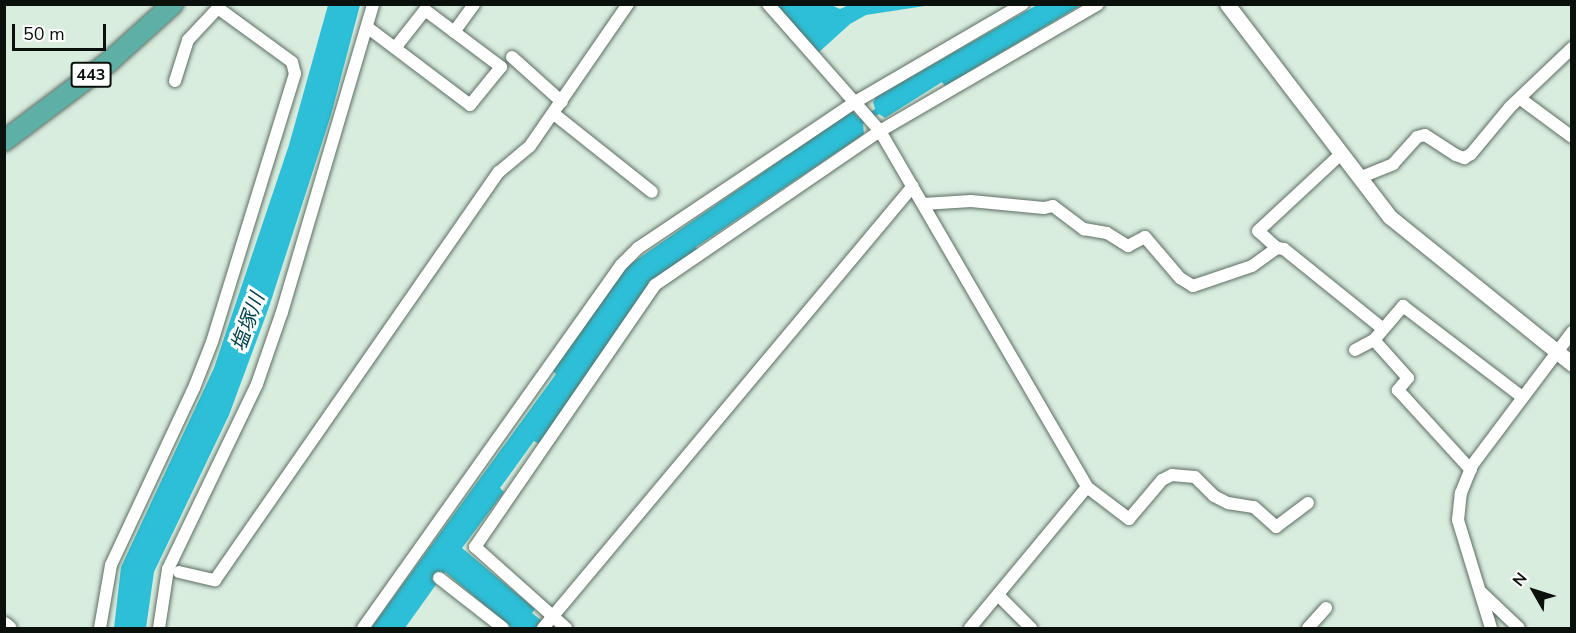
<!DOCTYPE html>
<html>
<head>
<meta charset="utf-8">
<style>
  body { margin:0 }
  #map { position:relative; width:1576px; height:633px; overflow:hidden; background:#d9eddf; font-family:"Nunito Sans","Noto Sans JP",sans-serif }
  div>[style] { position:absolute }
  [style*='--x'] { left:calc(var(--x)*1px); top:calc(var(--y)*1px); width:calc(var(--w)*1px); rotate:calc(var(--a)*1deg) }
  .water>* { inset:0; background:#2cbfd7 }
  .roads { filter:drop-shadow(0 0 2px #5c6e62) drop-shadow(0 0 2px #5c6e62) }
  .minor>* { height:12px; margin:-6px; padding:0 6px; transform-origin:6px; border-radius:6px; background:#fff }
  .tertiary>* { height:15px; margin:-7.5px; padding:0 7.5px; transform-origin:7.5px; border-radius:7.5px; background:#fff }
  .trunk>* { height:20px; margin:-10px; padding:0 10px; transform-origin:10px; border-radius:10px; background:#5eafa6 }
  span { translate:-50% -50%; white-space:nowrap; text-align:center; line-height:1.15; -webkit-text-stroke:6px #fff; paint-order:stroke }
  .shield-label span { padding:2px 4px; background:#fff; border:2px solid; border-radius:4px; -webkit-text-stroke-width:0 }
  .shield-label { font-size:16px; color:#0a110c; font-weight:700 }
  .water-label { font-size:20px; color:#01434c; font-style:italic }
  .frame { position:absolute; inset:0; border:6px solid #0a110c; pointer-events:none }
  .north { position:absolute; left:1504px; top:561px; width:60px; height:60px; -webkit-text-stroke:4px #fff; paint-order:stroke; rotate:309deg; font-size:16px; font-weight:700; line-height:24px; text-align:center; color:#0a110c }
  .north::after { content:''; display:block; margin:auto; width:21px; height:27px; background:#0a110c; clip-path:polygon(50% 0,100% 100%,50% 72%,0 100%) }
  .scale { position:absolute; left:12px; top:24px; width:94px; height:27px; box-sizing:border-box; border:3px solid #0a110c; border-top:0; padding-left:8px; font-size:18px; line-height:21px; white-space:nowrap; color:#0a110c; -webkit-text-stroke:4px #fff; paint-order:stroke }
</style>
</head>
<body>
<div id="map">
  <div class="water">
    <i style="clip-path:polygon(851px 4px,931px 5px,866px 15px,850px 24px,818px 53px,776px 5px,831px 5px,840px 9px)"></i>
    <i style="clip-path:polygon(328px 5px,360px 5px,331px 115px,269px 307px,229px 415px,154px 572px,146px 628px,114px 628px,121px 567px,214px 368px,289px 145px)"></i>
    <i style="clip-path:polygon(1037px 5px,1081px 5px,945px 86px,942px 82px,885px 118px,879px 114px,863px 124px,864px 134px,696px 247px,698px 251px,652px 281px,539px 444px,534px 441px,500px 488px,504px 492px,462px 548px,535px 609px,532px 613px,542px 621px,537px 626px,540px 628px,512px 628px,445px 572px,405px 628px,371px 628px,556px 374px,553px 371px,626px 267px,852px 111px,860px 119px,875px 109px,873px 102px,876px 97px)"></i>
  </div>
  <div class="roads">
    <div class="minor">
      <i style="--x:768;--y:4;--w:169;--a:48.6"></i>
      <i style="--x:880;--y:131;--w:412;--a:59.8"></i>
      <i style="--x:1087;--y:487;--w:183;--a:129.7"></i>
      <i style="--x:367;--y:27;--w:129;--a:37.1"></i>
      <i style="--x:470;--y:105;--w:49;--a:-50.8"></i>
      <i style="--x:501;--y:67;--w:95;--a:-143.1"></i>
      <i style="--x:425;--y:10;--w:48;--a:128.3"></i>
      <i style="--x:454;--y:32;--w:34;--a:-54"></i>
      <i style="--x:512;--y:57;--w:67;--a:42"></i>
      <i style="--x:1522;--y:100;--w:62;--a:36.5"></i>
      <i style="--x:554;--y:114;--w:125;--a:38.5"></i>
      <i style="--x:1359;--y:178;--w:37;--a:-22"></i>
      <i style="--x:1393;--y:164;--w:36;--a:-48"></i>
      <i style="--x:1417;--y:137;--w:8;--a:-14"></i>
      <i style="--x:1425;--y:135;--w:37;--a:33"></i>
      <i style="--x:1456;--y:155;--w:9;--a:21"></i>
      <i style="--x:1464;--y:158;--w:8;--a:-30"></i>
      <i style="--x:1471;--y:154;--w:61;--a:-50.3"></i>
      <i style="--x:1510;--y:107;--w:86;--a:-43.6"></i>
      <i style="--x:923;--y:204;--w:48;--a:-3.6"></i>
      <i style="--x:971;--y:201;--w:73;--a:5.5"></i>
      <i style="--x:1044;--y:208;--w:9;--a:-13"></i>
      <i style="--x:1053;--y:206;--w:39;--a:37"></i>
      <i style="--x:1084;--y:229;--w:23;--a:10"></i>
      <i style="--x:1107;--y:233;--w:25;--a:32"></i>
      <i style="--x:1128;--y:246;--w:19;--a:-28"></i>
      <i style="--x:1145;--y:237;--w:54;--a:49.5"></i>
      <i style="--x:1180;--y:278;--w:15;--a:32"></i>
      <i style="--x:1193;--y:286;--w:62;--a:-18.7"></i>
      <i style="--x:1252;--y:266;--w:31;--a:-36"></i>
      <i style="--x:1277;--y:248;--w:25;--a:-138"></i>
      <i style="--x:1258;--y:231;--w:113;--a:-42.9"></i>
      <i style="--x:1277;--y:248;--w:7;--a:8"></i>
      <i style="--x:1284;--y:249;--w:127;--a:38.9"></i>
      <i style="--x:1374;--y:340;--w:51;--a:48.2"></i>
      <i style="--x:1408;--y:378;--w:16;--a:130"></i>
      <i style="--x:1398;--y:390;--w:108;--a:47.6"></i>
      <i style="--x:1355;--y:350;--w:21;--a:-28"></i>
      <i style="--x:1374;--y:340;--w:45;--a:-49.5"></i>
      <i style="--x:1403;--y:306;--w:150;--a:37.4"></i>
      <i style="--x:1087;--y:487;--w:53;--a:37.3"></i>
      <i style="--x:1129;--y:519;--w:51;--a:-49.8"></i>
      <i style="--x:1162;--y:480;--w:11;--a:-27"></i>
      <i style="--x:1172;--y:475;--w:23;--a:5"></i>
      <i style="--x:1195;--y:477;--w:27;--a:45"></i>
      <i style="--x:1214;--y:496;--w:16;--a:27"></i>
      <i style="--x:1228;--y:503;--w:26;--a:9"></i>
      <i style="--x:1254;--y:507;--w:30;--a:42"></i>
      <i style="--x:1276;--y:527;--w:40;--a:-37"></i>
      <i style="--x:179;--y:572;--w:37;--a:13"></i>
      <i style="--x:215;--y:580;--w:497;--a:-55.2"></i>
      <i style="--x:499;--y:172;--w:40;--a:-40"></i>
      <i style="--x:530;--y:146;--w:173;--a:-55.4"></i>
      <i style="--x:439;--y:578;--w:81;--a:38"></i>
      <i style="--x:1481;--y:592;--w:52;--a:43.5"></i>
      <i style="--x:998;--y:595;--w:47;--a:45"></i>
      <i style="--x:100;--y:628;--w:64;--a:-80.1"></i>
      <i style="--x:111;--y:565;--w:195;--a:-64.9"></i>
      <i style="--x:194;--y:388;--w:49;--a:-68.6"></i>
      <i style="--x:212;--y:342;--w:281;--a:-72.8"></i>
      <i style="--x:295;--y:74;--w:12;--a:-104"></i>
      <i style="--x:292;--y:62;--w:92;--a:-143.9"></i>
      <i style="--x:218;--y:8;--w:44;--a:133.2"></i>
      <i style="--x:188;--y:40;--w:43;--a:107.6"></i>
      <i style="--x:159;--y:628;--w:60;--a:-81.3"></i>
      <i style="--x:168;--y:569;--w:205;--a:-64.3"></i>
      <i style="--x:257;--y:384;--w:76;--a:-70.9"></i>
      <i style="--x:282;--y:312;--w:321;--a:-73.5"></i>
      <i style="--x:363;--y:628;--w:445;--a:-54.6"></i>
      <i style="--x:621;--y:265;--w:24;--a:-45"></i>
      <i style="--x:638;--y:248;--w:264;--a:-33.9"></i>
      <i style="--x:857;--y:101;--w:192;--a:-30.3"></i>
      <i style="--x:543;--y:628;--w:576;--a:-50.07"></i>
      <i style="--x:566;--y:628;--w:122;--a:-138.3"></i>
      <i style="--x:475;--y:547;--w:318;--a:-55.5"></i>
      <i style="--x:655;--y:285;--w:273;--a:-34.4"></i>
      <i style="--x:880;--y:131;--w:252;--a:-30.2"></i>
      <i style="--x:1308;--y:628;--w:27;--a:-48"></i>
      <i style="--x:1491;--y:628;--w:113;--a:-107"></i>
      <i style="--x:1458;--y:520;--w:27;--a:-84"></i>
      <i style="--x:1461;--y:493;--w:31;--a:-68"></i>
      <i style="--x:1473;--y:464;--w:165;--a:-53.1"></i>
    </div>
    <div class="tertiary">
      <i style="--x:1227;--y:4;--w:268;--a:52.6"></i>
      <i style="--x:1390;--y:217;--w:234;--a:38.9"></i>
      <i style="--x:4;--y:624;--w:6;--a:39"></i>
    </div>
    <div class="trunk">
      <i style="--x:4;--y:141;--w:133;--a:-37"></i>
      <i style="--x:110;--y:61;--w:85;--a:-42.1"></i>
    </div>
  </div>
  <div class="shield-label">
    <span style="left:91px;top:75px">443</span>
  </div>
  <div class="water-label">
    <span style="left:248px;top:322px;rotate:-70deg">塩塚川</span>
  </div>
  <div class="frame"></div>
  <div class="north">N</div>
  <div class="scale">50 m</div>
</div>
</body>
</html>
